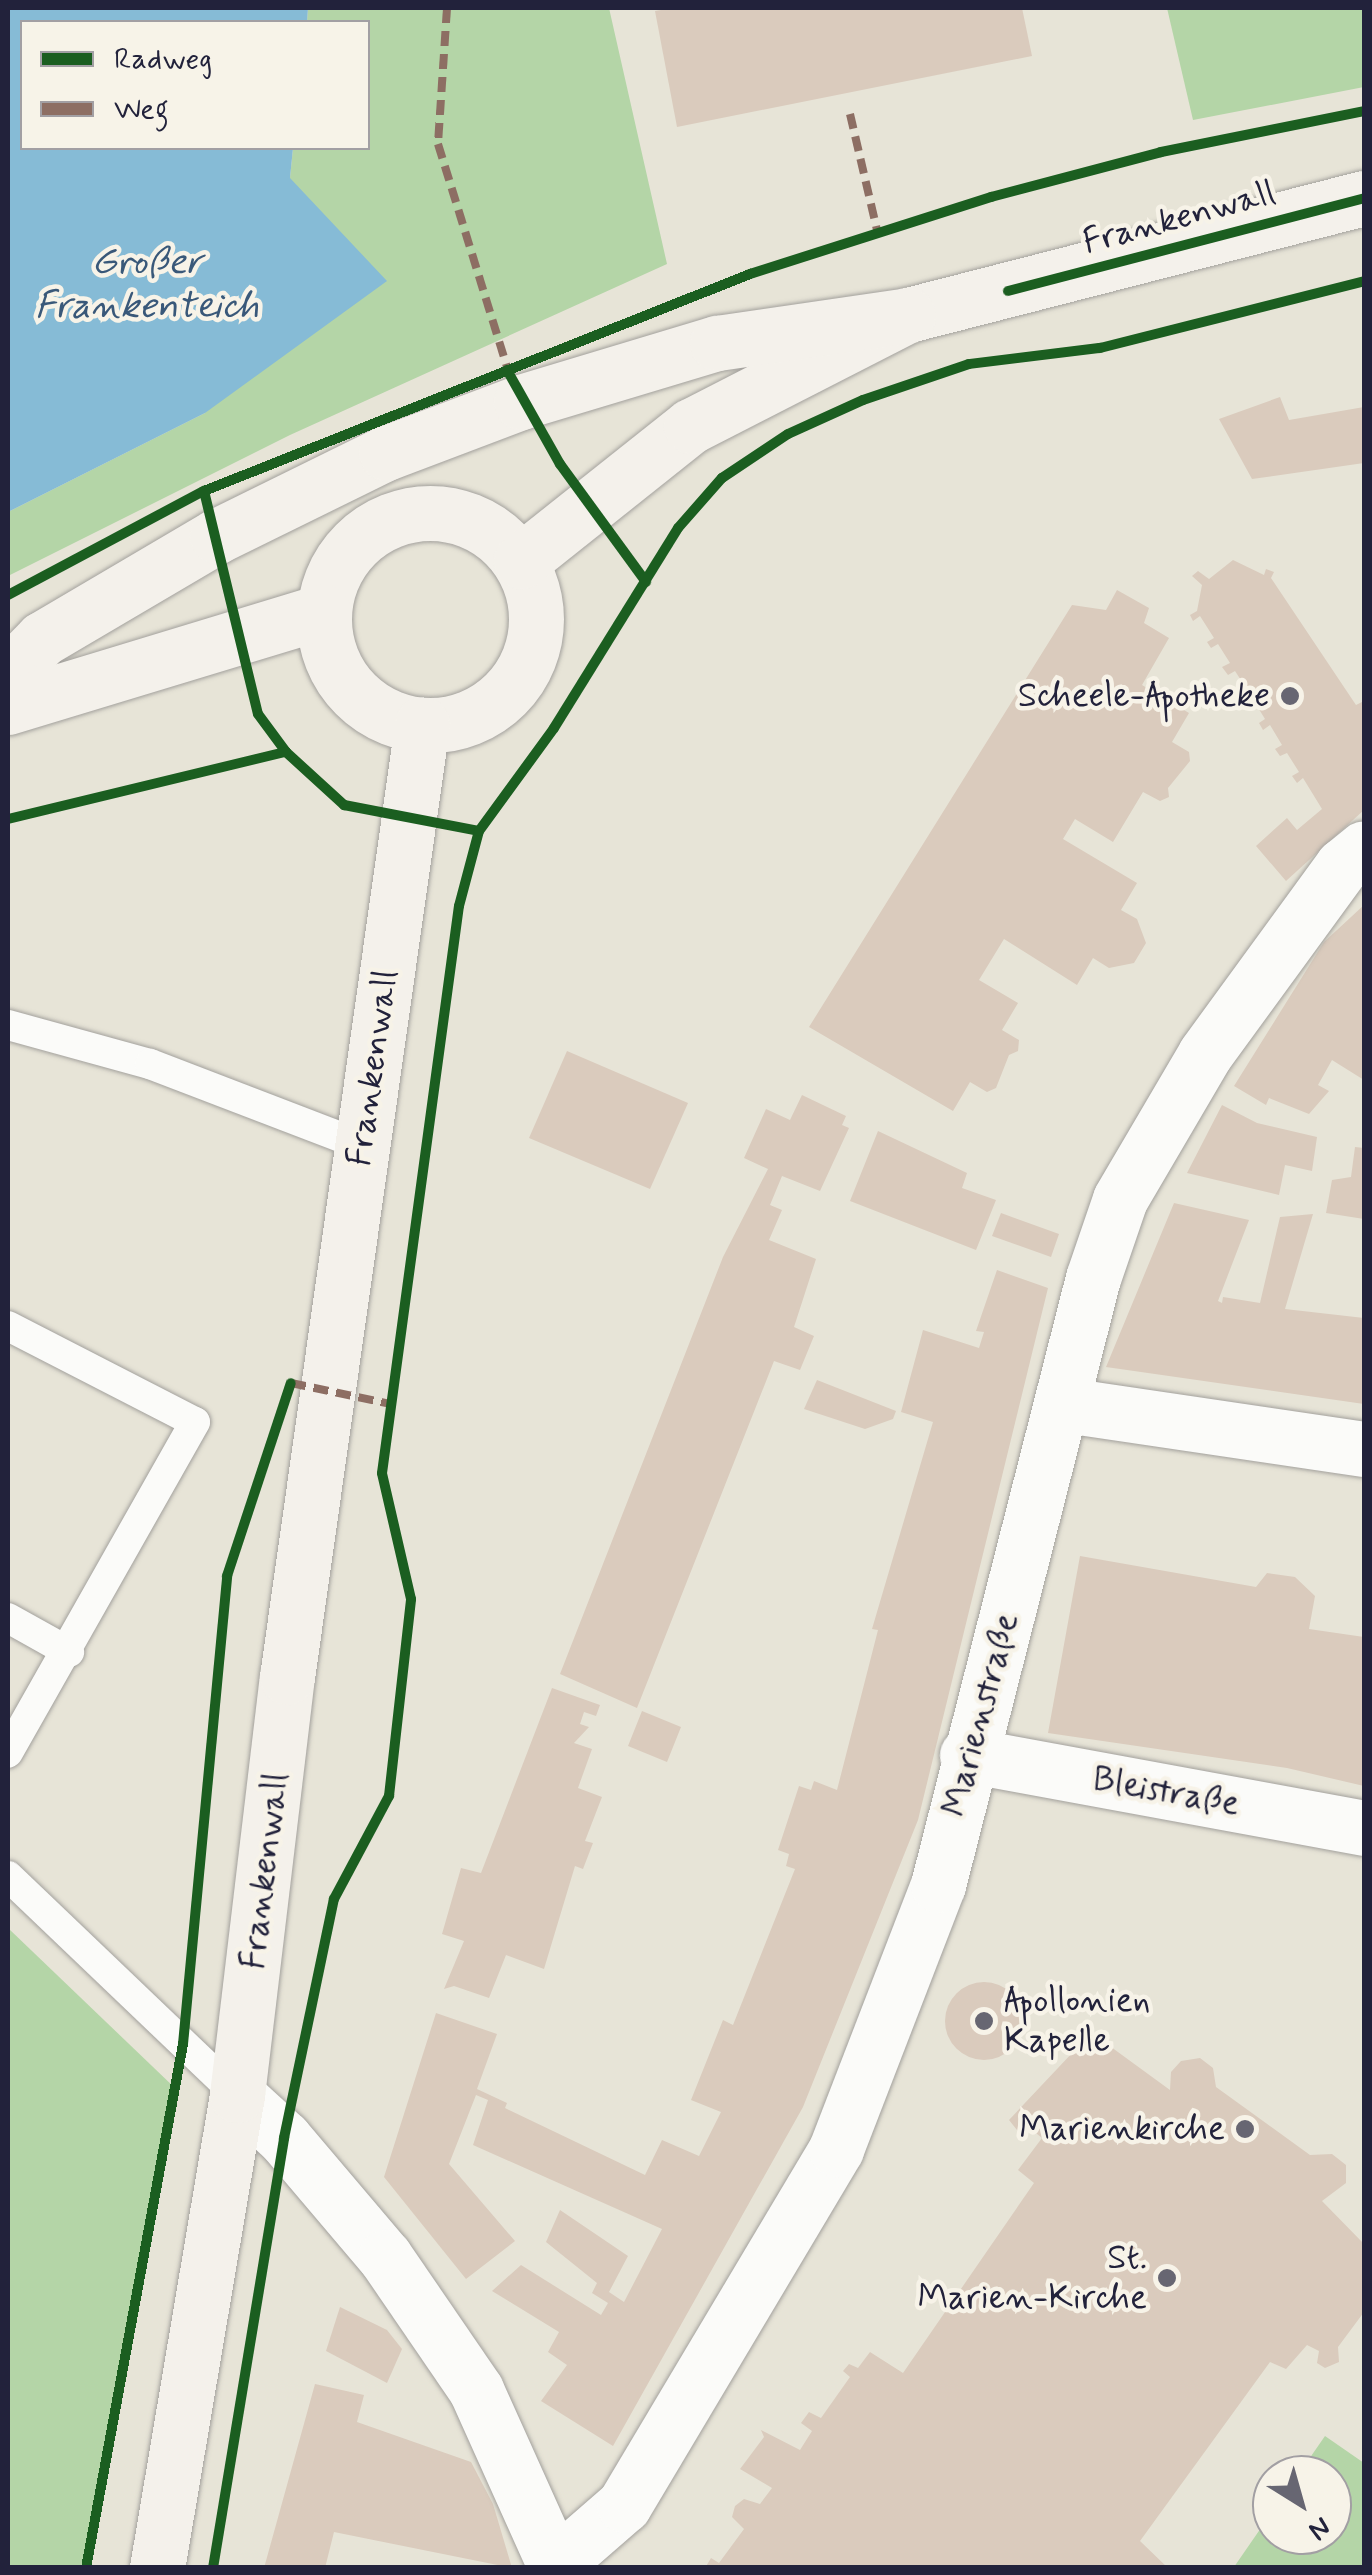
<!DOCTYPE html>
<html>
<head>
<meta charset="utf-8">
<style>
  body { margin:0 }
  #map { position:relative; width:1372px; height:2575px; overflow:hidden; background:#e7e4d7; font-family:Mynerve,sans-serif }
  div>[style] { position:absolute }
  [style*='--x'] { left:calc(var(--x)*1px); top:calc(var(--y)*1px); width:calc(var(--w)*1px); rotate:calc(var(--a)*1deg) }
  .green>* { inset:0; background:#b4d5a7 }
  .water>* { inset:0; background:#86bbd6 }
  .building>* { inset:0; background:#dacbbd }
  .round { border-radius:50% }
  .roads { filter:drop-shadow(0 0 2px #a3a19d) drop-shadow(0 0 2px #a3a19d) }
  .lane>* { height:30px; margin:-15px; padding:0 15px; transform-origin:15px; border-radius:15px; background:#fbfbf9 }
  .street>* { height:55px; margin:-27.5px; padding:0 27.5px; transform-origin:27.5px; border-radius:27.5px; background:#fbfbf9 }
  .secondary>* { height:55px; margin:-27.5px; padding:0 27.5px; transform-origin:27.5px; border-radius:27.5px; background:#f4f1eb }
  .secondary>.ring { margin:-27.5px; padding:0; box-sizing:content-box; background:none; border:55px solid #f4f1eb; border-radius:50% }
  .quiet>* { height:8px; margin-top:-4px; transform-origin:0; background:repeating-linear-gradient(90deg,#8d6e63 0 15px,transparent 0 23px) }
  .cycleway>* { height:10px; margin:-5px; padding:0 5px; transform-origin:5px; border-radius:5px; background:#1b5e20 }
  .dots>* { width:28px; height:28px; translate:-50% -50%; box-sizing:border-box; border:5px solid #f7f3e8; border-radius:50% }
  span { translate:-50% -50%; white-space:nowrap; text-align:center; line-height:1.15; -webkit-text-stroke:9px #f7f3e8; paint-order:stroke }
  .street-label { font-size:35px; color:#22223b }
  .poi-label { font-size:35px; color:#22223b }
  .right { translate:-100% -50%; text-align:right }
  .left { translate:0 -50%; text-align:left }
  .water-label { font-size:38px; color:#395879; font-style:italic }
  .frame { position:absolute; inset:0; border:10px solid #22223b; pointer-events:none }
  .legend { position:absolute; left:20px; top:20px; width:350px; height:130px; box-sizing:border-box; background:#f7f3e8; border:2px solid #a29fa3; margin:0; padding:12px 18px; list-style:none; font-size:30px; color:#22223b }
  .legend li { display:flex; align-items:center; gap:20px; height:50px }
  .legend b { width:50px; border:2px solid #a29fa3 }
  .north { position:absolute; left:1252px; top:2455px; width:100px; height:100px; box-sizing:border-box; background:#f7f3e8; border:2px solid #a29fa3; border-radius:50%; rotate:143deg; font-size:28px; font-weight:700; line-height:40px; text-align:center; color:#22223b }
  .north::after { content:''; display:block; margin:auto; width:35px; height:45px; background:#676672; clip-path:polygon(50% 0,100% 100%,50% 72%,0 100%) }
</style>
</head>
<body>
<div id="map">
  <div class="green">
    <i style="clip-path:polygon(308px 8px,609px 8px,667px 264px,290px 435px,8px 576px,8px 512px,205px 413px,290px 178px,293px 148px,368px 148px,368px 22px,307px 22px)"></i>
    <i style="clip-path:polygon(1167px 8px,1364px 8px,1364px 87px,1193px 120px)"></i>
    <i style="clip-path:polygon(8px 1928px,176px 2089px,86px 2567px,8px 2567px)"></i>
    <i style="clip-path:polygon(1325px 2436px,1364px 2463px,1364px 2567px,1234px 2567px,1272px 2512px,1272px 2535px,1332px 2535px,1332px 2475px,1298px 2475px)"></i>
  </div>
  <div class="water">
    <i style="clip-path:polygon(8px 8px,308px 8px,307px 22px,22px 22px,22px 148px,293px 148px,290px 178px,387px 281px,205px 413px,8px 512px)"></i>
  </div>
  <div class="building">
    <i style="clip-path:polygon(673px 8px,1022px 8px,1032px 56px,677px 127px,655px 11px)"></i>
    <i style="clip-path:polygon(1280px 397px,1289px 420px,1364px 407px,1364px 463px,1252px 479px,1219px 419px)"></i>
    <i style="clip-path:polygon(1233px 560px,1264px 575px,1266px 569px,1274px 572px,1271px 578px,1356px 705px,1364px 701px,1364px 810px,1286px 881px,1256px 846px,1287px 818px,1297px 830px,1322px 809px,1303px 778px,1297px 783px,1292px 776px,1299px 772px,1287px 753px,1280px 756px,1275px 749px,1282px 745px,1270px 725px,1263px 730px,1259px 723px,1265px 719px,1252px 698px,1246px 703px,1241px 695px,1248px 691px,1235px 671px,1228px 675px,1222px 667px,1230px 663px,1218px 644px,1211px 648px,1207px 642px,1214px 638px,1200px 616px,1193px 621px,1190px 615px,1197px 611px,1202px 585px,1192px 576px,1198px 571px,1209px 579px)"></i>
    <i style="clip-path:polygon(1117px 590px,1149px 608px,1144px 623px,1169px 638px,1142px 685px,1189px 713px,1172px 742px,1189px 752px,1190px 761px,1168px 788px,1169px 797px,1160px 801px,1143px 792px,1113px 842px,1075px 819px,1063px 839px,1137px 883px,1121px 910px,1137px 919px,1146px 943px,1134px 963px,1109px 968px,1093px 958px,1077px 985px,1004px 939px,979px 980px,1018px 1003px,1002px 1030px,1019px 1040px,1018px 1051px,1009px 1055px,996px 1088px,987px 1092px,970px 1082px,953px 1111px,809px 1027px,1072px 605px,1106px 610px)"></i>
    <i style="clip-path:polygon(1364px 905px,1364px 1080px,1332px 1060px,1318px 1085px,1329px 1091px,1309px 1114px,1269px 1098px,1266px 1105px,1234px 1086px,1324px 942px)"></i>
    <i style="clip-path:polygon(567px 1051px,688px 1103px,650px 1189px,529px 1138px)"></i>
    <i style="clip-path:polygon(802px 1095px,846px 1116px,842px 1125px,849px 1128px,820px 1191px,782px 1176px,770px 1205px,782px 1210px,769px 1240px,816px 1259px,794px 1327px,814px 1336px,800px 1370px,774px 1361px,637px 1708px,560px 1674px,723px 1257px,768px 1169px,744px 1158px,766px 1109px,790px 1120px)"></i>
    <i style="clip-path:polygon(1222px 1105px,1257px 1123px,1317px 1137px,1312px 1171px,1285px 1165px,1279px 1195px,1187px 1173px)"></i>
    <i style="clip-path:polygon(878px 1131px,967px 1173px,962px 1188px,996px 1200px,976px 1250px,850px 1201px)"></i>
    <i style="clip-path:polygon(1355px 1147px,1364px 1148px,1364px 1219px,1326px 1213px,1332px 1180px,1351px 1177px)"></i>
    <i style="clip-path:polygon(1174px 1203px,1249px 1220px,1218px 1301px,1222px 1303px,1223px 1297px,1260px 1303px,1280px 1217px,1313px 1214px,1285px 1309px,1364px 1318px,1364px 1404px,1106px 1367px)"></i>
    <i style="clip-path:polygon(1001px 1213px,1059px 1234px,1051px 1257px,992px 1236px)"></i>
    <i style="clip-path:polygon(997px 1270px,1048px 1288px,918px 1820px,803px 2107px,613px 2446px,541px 2401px,567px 2365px,548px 2352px,559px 2332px,492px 2291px,521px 2265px,601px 2315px,608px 2303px,592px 2293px,597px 2283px,546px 2242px,560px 2210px,628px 2256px,609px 2292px,624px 2302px,662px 2229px,473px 2145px,488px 2100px,476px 2095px,449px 2164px,515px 2241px,466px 2279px,384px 2177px,436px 2013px,497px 2034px,477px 2089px,507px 2103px,505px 2108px,645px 2175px,662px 2140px,699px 2156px,721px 2112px,691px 2100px,723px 2020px,733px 2025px,795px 1869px,786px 1866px,789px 1854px,778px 1850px,799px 1786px,811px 1790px,814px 1781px,837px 1790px,878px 1630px,872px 1629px,933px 1422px,901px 1412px,923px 1330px,979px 1348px,984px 1332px,976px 1331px)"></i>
    <i style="clip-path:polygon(817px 1380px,896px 1411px,893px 1419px,865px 1429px,804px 1409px)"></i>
    <i style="clip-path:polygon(1080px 1556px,1256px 1587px,1267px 1573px,1295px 1577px,1315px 1596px,1309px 1629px,1364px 1637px,1364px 1786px,1287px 1768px,1048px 1733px)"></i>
    <i style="clip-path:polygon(552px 1688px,600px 1705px,596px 1716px,584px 1712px,580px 1724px,589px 1727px,574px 1743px,592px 1749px,578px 1788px,602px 1797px,585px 1841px,593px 1843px,583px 1869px,575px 1866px,544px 1969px,506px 1955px,489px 1998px,454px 1986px,444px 1989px,464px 1941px,442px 1934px,461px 1868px,481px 1873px)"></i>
    <i style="clip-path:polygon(642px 1711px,681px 1727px,667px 1762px,628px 1746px)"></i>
    <i class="round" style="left:945px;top:1982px;width:78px;height:78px"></i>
    <i style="clip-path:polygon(1085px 2028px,1170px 2090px,1171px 2072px,1181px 2061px,1200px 2058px,1213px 2068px,1216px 2087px,1310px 2155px,1332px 2154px,1346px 2165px,1346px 2183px,1322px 2201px,1364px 2244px,1364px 2312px,1338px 2347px,1339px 2362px,1325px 2368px,1317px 2363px,1319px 2351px,1307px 2345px,1286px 2369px,1270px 2362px,1140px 2541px,1168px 2568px,705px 2568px,711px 2558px,719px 2563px,744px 2529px,732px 2517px,735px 2506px,744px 2499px,760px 2504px,772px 2488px,740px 2469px,764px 2437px,761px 2430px,800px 2450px,812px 2431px,801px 2423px,809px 2412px,821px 2418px,850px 2377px,843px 2371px,849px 2364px,858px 2368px,870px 2352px,903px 2373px,1034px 2183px,1018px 2170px,1042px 2138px,1031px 2129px,1021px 2135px,1009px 2120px,1074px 2051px,1071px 2037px)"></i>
    <i style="clip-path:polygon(340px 2307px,387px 2330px,402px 2349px,387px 2383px,326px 2351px)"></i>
    <i style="clip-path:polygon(315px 2384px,364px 2395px,357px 2422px,471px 2462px,493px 2504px,512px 2568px,334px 2532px,325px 2568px,264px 2568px)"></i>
  </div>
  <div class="roads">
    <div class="lane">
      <i style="--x:8;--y:1025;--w:147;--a:15.4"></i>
      <i style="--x:150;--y:1064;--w:226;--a:21"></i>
      <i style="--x:8;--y:1326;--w:210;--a:27.2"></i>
      <i style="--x:195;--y:1422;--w:380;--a:119.5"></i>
      <i style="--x:8;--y:1618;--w:70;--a:29.1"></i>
      <i style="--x:8;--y:1876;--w:317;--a:43.7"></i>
    </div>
    <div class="street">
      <i style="--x:1066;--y:1405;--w:301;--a:8.4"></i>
      <i style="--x:967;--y:1755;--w:404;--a:10.4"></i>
      <i style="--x:237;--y:2095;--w:64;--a:42.5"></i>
      <i style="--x:284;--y:2138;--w:156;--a:49.7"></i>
      <i style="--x:385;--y:2257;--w:161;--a:55.6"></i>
      <i style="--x:476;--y:2390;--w:195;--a:65.8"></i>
      <i style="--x:555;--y:2565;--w:91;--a:-41"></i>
      <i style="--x:624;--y:2505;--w:414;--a:-59.2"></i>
      <i style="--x:836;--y:2149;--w:283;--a:-68.9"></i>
      <i style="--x:938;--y:1885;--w:626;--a:-75.68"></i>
      <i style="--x:1093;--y:1278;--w:83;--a:-71.1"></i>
      <i style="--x:1120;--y:1199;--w:168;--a:-59.6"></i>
      <i style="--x:1205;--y:1054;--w:233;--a:-53.9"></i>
      <i style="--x:1342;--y:866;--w:28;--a:-39"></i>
    </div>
    <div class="secondary">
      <i class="ring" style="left:324px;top:513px;width:157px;height:157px"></i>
      <i style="--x:521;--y:561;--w:217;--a:-38.5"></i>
      <i style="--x:691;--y:426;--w:244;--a:-27.1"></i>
      <i style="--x:908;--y:315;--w:471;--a:-14.4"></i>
      <i style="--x:8;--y:674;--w:49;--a:-45.8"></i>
      <i style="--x:42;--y:639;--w:203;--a:-30.5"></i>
      <i style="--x:217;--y:536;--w:188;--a:-26.2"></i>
      <i style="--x:386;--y:453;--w:144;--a:-20.7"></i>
      <i style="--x:521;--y:402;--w:205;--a:-16.8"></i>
      <i style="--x:717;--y:343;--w:193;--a:-8.3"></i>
      <i style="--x:8;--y:707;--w:329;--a:-16.9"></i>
      <i style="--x:157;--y:2568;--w:480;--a:-80.4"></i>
      <i style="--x:237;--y:2095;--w:421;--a:-83.2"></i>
      <i style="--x:287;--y:1677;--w:962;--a:-81.93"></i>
    </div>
  </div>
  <div class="quiet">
    <i style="--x:447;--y:8;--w:136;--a:93.8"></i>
    <i style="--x:438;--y:144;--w:243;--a:72.8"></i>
    <i style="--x:850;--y:114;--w:119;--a:76.9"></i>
    <i style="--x:289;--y:1389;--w:6;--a:-72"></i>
    <i style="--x:291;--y:1383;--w:106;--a:11.9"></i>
  </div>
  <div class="cycleway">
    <i style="--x:1008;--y:291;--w:368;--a:-14.6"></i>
    <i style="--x:507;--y:370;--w:108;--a:60.6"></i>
    <i style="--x:560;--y:464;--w:146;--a:53.9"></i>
    <i style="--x:204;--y:491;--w:229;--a:76.4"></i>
    <i style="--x:258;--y:714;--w:47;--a:53.6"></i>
    <i style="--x:286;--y:752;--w:79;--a:42.4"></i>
    <i style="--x:344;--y:805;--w:137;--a:10.9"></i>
    <i style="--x:8;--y:595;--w:222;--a:-28"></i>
    <i style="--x:204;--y:491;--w:588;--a:-21.67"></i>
    <i style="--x:750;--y:274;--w:253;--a:-17.7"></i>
    <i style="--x:991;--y:197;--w:176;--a:-14.8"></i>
    <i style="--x:1161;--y:152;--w:207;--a:-11.4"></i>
    <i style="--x:8;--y:819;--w:286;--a:-13.6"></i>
    <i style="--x:86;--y:2568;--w:533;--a:-79.51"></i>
    <i style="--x:183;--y:2044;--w:470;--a:-84.6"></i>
    <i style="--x:227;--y:1576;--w:203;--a:-71.7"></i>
    <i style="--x:213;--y:2568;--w:436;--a:-80.6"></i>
    <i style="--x:284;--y:2138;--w:244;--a:-78.2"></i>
    <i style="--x:334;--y:1899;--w:117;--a:-61.9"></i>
    <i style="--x:389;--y:1796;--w:198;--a:-83.6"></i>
    <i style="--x:411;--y:1599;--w:129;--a:-103"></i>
    <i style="--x:382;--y:1473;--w:572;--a:-82.27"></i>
    <i style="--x:459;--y:906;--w:78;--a:-75.1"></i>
    <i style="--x:479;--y:831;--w:127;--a:-53.9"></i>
    <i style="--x:554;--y:728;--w:235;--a:-58.2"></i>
    <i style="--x:678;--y:528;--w:67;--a:-48.7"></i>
    <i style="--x:722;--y:478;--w:79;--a:-33.7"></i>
    <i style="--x:788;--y:434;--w:82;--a:-24.4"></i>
    <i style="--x:863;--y:400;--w:112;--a:-18.8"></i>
    <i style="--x:969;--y:364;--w:132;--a:-7"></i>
    <i style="--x:1100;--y:348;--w:272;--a:-14.2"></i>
  </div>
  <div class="dots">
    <i style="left:1290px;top:696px;background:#676672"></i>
    <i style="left:984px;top:2021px;background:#676672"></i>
    <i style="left:1245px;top:2129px;background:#676672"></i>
    <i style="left:1167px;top:2278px;background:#676672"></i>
  </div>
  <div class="street-label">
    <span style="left:1179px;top:218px;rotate:-15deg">Frankenwall</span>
    <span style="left:373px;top:1068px;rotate:-82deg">Frankenwall</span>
    <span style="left:981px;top:1715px;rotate:-75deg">Marienstraße</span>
    <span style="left:1166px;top:1792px;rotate:10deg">Bleistraße</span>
    <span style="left:265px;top:1871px;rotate:-83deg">Frankenwall</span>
  </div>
  <div class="poi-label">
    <span class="right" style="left:1270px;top:696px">Scheele-Apotheke</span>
    <span class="left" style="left:1004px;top:2021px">Apollonien<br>Kapelle</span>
    <span class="right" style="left:1225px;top:2129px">Marienkirche</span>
    <span class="right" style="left:1147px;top:2278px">St.<br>Marien-Kirche</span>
  </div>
  <div class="water-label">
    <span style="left:147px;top:285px">Großer<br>Frankenteich</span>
  </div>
  <div class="frame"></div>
  <ul class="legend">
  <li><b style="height:12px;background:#1b5e20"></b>Radweg</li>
  <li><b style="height:12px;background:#8d6e63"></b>Weg</li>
  </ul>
  <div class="north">N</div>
</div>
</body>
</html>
